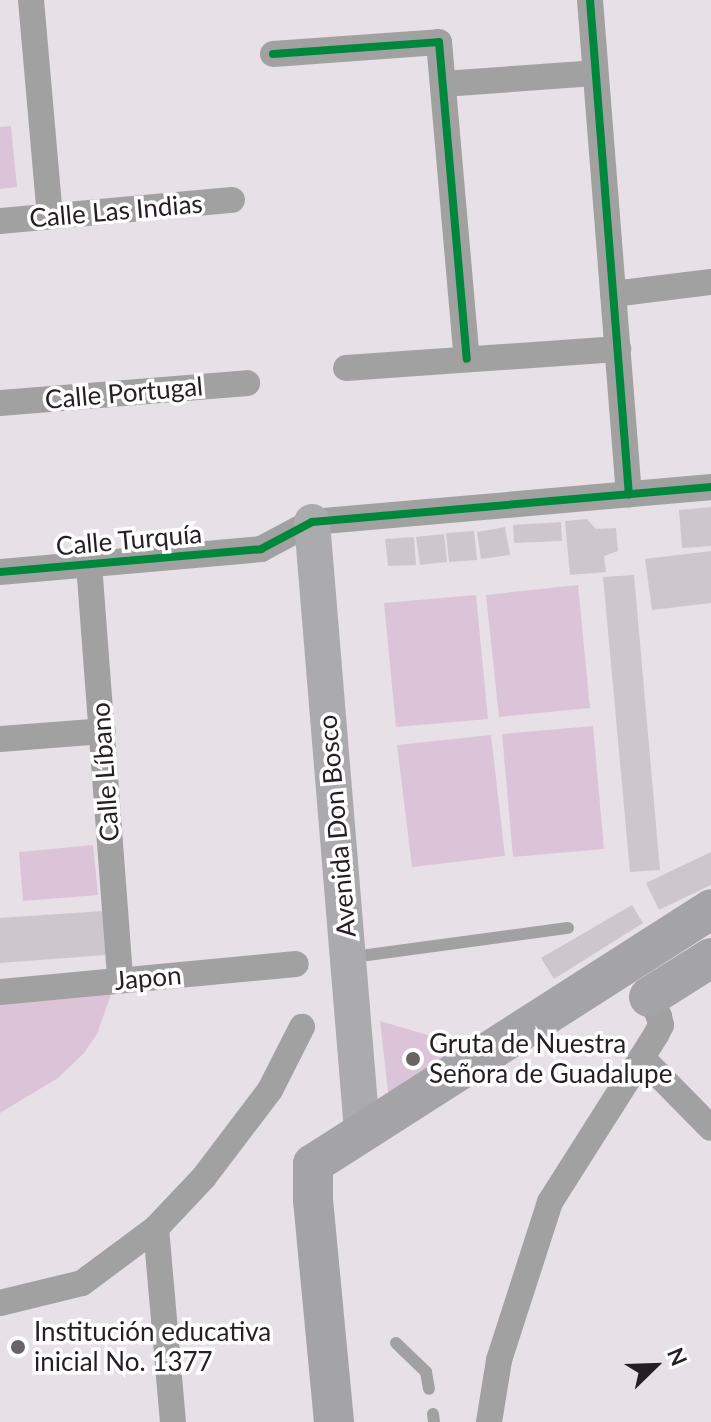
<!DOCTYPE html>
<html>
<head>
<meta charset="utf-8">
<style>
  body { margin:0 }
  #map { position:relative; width:711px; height:1422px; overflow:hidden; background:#e8e0e7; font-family:Lato,sans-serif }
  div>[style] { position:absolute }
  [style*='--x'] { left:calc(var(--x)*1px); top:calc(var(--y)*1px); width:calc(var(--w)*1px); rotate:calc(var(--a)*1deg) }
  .green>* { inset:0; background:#dcc4d8 }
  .building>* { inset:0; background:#cdc7cc }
  .lane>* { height:12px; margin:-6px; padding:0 6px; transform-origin:6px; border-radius:6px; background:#a1a1a2 }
  .street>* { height:26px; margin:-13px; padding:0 13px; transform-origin:13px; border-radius:13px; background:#a1a1a2 }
  .secondary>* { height:36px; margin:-18px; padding:0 18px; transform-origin:18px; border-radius:18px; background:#abaaac }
  .primary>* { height:40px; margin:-20px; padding:0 20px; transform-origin:20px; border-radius:20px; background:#a4a4a6 }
  .cycleway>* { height:8px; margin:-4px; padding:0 4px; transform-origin:4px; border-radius:4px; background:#00873e }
  .dots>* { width:22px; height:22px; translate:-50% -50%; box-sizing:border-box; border:4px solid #fff; border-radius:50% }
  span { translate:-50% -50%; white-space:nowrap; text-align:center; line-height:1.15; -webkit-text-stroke:7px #fff; paint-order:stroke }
  .street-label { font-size:26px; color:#251f23 }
  .poi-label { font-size:26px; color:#251f23 }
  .left { translate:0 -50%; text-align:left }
  .north { position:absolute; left:615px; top:1326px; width:80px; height:80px; -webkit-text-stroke:6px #fff; paint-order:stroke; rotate:67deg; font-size:22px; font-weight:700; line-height:32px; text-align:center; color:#251f23 }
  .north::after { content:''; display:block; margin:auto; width:28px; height:36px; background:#251f23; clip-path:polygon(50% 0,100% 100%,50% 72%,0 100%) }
</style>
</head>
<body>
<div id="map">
  <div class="green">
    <i style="clip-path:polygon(11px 126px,17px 187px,0 189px,0 127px)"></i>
    <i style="clip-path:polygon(578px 585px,590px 708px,499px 717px,486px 595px)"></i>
    <i style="clip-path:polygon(476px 595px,488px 719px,396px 727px,384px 603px)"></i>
    <i style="clip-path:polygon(593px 726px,604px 849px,513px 857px,502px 734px)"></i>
    <i style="clip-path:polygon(491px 735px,505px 856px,412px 867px,397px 745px)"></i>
    <i style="clip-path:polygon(93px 845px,98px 895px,23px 901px,19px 852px)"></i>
    <i style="clip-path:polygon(113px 989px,97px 1034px,84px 1053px,58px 1078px,0 1113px,0 1004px)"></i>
    <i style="clip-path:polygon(380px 1021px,465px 1046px,389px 1101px)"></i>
  </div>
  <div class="building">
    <i style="clip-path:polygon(711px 507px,711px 546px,682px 548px,679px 510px)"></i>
    <i style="clip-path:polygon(587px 519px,596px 529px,616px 528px,618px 551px,604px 556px,606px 572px,570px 575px,565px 521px)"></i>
    <i style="clip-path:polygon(561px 522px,562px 541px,514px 543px,513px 525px)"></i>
    <i style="clip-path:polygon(505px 527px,510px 555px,481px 559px,477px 532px)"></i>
    <i style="clip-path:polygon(474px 531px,477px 560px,449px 562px,446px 533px)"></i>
    <i style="clip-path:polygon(444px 534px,447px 562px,420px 565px,416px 537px)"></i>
    <i style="clip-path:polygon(414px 537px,416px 565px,388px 566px,385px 539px)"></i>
    <i style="clip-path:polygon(711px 551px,711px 603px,652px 610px,645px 559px)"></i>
    <i style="clip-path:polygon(634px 575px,660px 870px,630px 872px,603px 577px)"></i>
    <i style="clip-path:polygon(711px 852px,711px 885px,659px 910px,646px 883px)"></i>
    <i style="clip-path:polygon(632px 905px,643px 923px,554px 979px,541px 958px)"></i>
    <i style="clip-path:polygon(103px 911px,106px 955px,0 963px,0 918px)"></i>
  </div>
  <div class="lane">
    <i style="--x:353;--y:957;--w:217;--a:-7.7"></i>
    <i style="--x:396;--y:1343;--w:42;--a:44"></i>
    <i style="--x:426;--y:1372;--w:17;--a:80"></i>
    <i style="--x:433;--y:1414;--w:8;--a:83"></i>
  </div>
  <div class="street">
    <i style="--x:31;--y:0;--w:217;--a:85"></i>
    <i style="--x:590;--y:0;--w:496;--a:85.5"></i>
    <i style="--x:273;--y:54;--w:166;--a:-4.1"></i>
    <i style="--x:439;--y:42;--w:318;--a:85"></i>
    <i style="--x:443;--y:84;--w:152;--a:-4.1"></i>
    <i style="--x:0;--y:221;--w:233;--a:-5.2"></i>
    <i style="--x:613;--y:294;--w:99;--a:-7"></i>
    <i style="--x:346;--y:368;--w:273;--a:-4"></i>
    <i style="--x:0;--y:403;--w:248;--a:-4.6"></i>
    <i style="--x:89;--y:564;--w:417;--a:85.7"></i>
    <i style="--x:0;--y:572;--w:262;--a:-5"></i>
    <i style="--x:261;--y:549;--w:58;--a:-27.9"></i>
    <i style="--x:312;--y:522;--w:401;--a:-5"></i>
    <i style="--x:0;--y:739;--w:103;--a:-4.4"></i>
    <i style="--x:0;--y:992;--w:297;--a:-5.4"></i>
    <i style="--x:642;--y:1058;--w:98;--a:45.4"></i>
    <i style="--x:156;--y:1228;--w:195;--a:85"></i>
    <i style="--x:0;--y:1303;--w:84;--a:-13.7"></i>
    <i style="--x:82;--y:1283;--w:92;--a:-36.6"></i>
    <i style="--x:156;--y:1228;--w:70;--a:-46.7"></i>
    <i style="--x:204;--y:1177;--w:109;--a:-52.8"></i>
    <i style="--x:270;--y:1090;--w:71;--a:-63.1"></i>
    <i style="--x:489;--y:1422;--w:63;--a:-80.8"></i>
    <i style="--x:499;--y:1360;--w:166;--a:-72.1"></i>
    <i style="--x:550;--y:1202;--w:198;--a:-57.6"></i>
    <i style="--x:656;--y:1035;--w:11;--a:-63"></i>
    <i style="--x:661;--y:1025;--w:9;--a:-103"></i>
    <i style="--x:659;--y:1016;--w:21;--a:-118"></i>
  </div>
  <div class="secondary">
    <i style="--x:312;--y:522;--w:610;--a:85.3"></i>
  </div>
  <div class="primary">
    <i style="--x:649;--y:997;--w:73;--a:-32.2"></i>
    <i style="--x:334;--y:1422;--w:224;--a:-95.4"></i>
    <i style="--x:313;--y:1199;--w:35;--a:-90"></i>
    <i style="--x:313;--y:1164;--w:473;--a:-32.6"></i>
  </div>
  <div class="cycleway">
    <i style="--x:590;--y:0;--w:496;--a:85.5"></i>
    <i style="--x:273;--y:54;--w:166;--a:-4.1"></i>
    <i style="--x:439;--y:42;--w:318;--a:85"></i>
    <i style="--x:0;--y:572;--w:262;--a:-5"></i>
    <i style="--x:261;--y:549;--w:58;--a:-27.9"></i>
    <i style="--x:312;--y:522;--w:401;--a:-5"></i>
  </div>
  <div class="dots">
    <i style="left:413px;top:1059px;background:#696368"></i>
    <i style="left:18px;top:1347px;background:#696368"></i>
  </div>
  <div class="street-label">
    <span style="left:116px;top:211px;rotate:-5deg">Calle Las Indias</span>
    <span style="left:124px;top:393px;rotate:-5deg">Calle Portugal</span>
    <span style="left:129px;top:540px;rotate:-5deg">Calle Turquía</span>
    <span style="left:105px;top:772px;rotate:-94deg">Calle Líbano</span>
    <span style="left:337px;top:826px;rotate:-95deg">Avenida Don Bosco</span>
    <span style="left:148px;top:978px;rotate:-5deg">Japon</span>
  </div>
  <div class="poi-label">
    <span class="left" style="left:429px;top:1059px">Gruta de Nuestra<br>Señora de Guadalupe</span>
    <span class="left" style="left:34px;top:1347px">Institución educativa<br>inicial No. 1377</span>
  </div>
  <div class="north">N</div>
</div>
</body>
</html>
